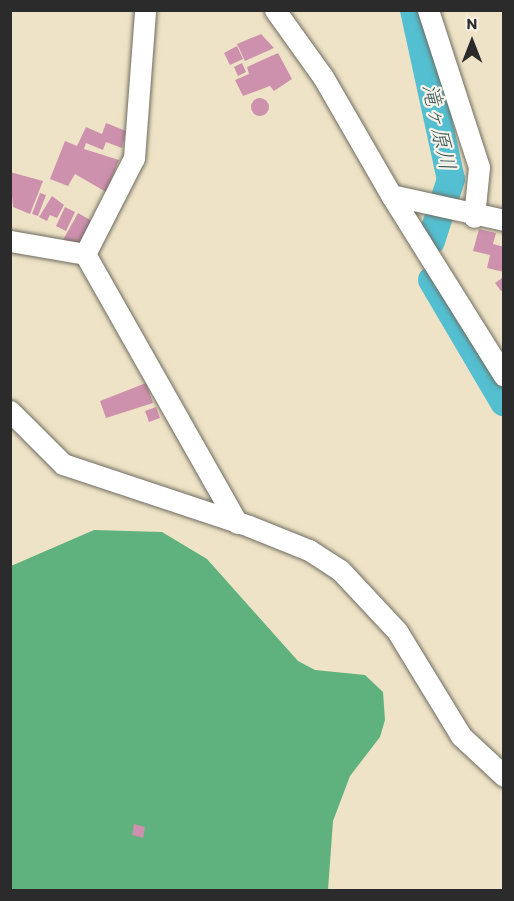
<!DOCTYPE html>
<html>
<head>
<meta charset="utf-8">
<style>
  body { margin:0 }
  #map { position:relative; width:514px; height:901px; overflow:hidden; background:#eee3c6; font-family:Itim,"Klee One",sans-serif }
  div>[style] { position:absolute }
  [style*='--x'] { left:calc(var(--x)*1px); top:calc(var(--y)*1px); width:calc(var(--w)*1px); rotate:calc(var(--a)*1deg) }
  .forest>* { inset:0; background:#5fb17e }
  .river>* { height:28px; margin:-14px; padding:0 14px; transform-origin:14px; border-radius:14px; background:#54bfd0 }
  .building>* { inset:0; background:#ce91ad }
  .round { border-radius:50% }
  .roads { filter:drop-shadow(0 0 2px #6f6b61) drop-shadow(0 0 2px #6f6b61) }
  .minor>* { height:21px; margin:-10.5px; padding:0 10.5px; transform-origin:10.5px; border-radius:10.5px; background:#fff }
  span { translate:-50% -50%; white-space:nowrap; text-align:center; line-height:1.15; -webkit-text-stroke:4.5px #f7f3e8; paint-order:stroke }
  .water-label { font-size:22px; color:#37575d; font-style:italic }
  .frame { position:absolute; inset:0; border:12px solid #2b2b2b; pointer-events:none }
  .north { position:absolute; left:442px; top:12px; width:60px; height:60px; -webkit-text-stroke:4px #f7f3e8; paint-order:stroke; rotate:0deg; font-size:16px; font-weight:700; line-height:24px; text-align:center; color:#2b2b2b }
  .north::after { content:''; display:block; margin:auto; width:21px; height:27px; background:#2b2b2b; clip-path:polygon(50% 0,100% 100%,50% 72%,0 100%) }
</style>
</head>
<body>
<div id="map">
  <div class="forest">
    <i style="clip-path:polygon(94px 530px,162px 532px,207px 559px,298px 661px,315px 670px,365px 675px,383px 692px,385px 720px,380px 737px,350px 776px,333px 821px,328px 890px,11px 890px,11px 566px)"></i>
  </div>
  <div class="river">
    <i style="--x:414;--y:10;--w:173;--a:77.7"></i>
    <i style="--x:451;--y:179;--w:65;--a:107.9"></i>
    <i style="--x:432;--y:280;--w:142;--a:59.5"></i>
  </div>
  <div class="building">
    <i style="clip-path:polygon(261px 34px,274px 48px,245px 61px,237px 44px)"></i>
    <i style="clip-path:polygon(237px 46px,243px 59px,230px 65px,224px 53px)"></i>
    <i style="clip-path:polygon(278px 53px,292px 79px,274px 91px,270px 86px,243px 96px,235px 80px,249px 74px,247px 67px)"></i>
    <i style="clip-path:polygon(242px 63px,246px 72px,238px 76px,234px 67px)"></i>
    <i class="round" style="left:251px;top:98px;width:18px;height:18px"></i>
    <i style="clip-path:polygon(106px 123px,126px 131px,122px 148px,106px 142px,103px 150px,86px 143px,84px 149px,119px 160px,106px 192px,75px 174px,68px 186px,50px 179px,65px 141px,77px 146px,86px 127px,102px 134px)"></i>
    <i style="clip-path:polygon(10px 172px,43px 181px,30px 214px,13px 207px)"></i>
    <i style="clip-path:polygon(40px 193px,46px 195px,38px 216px,32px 214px)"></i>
    <i style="clip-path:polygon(52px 196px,64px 205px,57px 218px,50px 215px,47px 221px,39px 217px)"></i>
    <i style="clip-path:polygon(65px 207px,75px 212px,66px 231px,56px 226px)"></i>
    <i style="clip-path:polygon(78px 213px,92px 221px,78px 248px,63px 240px)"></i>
    <i style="clip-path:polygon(479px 229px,496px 233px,493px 244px,504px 247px,504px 272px,487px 268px,490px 255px,473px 251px)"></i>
    <i style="clip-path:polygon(502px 278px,504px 289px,501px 291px,495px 283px)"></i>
    <i style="clip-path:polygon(146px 383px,153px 403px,106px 418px,100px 401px)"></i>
    <i style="clip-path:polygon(156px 407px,160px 418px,149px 422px,145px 411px)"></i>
    <i style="clip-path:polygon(134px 824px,145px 827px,143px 838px,132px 835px)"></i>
  </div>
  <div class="roads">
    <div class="minor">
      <i style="--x:275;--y:10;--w:82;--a:54.4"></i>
      <i style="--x:323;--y:77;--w:136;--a:60"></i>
      <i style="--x:391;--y:195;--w:116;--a:12.5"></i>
      <i style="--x:428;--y:10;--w:165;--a:72"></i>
      <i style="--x:479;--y:167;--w:50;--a:95.7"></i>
      <i style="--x:391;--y:195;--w:213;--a:58"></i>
      <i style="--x:10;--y:241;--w:76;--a:9.8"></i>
      <i style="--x:85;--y:254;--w:309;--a:60.5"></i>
      <i style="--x:85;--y:254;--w:108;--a:-63"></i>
      <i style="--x:134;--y:158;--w:148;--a:-85.7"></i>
      <i style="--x:10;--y:411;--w:75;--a:45"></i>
      <i style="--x:63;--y:464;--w:196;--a:18.4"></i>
      <i style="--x:249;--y:526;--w:65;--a:21.8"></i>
      <i style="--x:309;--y:550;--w:37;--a:33"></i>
      <i style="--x:340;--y:570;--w:83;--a:46.9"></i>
      <i style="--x:397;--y:631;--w:123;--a:58.6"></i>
      <i style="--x:461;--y:736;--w:59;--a:42.9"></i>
    </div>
  </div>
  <div class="water-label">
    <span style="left:439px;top:127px;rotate:78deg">滝ヶ原川</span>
  </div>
  <div class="frame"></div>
  <div class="north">N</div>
</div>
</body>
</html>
